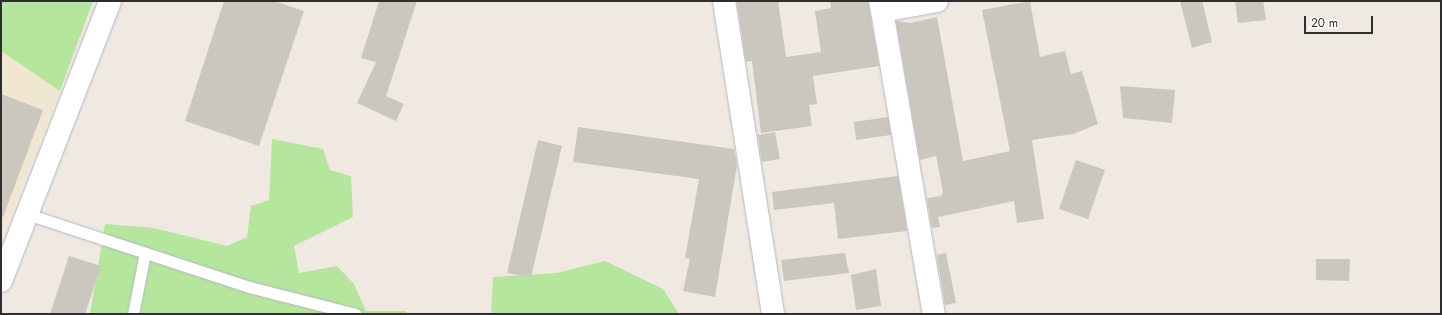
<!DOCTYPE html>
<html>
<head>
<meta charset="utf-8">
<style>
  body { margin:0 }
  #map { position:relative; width:1442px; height:315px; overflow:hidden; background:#efe9e1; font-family:Jost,sans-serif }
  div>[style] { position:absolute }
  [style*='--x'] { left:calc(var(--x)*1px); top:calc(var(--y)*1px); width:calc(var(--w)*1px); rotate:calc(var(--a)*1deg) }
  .education>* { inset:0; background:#f0e6d1 }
  .green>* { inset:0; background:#b6e59e }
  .building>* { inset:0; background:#cbc7bf }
  .roads { filter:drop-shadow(0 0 1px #b4b7c1) drop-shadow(0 0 1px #b4b7c1) }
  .service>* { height:11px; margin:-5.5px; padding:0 5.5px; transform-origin:5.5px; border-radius:5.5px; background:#fff }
  .minor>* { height:22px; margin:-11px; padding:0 11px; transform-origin:11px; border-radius:11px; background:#fff }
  span { translate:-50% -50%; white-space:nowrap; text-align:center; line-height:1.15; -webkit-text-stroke:3px #fff; paint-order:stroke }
  .frame { position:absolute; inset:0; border:2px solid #2e2e2e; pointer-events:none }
  .scale { position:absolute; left:1304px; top:16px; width:69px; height:18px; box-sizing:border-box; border:2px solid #2e2e2e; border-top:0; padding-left:5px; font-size:12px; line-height:14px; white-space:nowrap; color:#2e2e2e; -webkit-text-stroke:3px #fff; paint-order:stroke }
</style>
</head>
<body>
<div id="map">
  <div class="education">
    <i style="clip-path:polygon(1px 51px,60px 91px,6px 228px,1px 225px)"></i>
  </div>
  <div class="green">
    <i style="clip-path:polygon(1px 1px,93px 1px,60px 91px,1px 51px)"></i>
    <i style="clip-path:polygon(272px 139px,323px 149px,330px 170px,351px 176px,353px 217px,294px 246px,299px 273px,337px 266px,354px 284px,366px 311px,406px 311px,407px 314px,90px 314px,105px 224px,154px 228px,227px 246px,247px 237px,251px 206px,269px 200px)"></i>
    <i style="clip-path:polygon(605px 261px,663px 289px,679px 314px,491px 314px,493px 277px,557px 273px)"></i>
  </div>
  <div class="building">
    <i style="clip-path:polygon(224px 1px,274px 1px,304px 11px,259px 146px,185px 121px)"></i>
    <i style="clip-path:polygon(379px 1px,417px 1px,386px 96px,404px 104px,396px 121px,357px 103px,376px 62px,361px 58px)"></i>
    <i style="clip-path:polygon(778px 1px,786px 57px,821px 52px,815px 11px,831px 8px,830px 1px,868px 1px,879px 66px,813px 76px,817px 104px,809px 105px,812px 126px,761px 133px,752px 61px,746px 62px,737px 2px)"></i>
    <i style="clip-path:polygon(1030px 1px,1040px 57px,1065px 51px,1071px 74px,1082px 71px,1098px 124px,1073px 134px,1032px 140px,1044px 219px,1017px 223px,1014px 201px,938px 217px,940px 227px,932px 228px,927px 198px,941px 196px,943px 192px,936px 156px,920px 160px,896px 21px,910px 23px,937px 17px,963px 161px,1010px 151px,982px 10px)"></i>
    <i style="clip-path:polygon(1180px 1px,1202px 1px,1212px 42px,1192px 48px)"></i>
    <i style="clip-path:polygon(1235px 1px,1263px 1px,1266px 20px,1238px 23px)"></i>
    <i style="clip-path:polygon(1120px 86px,1175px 90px,1172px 123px,1123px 118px)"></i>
    <i style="clip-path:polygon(1px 94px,43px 110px,3px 217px,1px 217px)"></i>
    <i style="clip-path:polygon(888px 117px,891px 135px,856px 140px,854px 122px)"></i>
    <i style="clip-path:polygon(578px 127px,734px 149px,737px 165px,715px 297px,683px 291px,690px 259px,685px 258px,699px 179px,573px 162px)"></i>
    <i style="clip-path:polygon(775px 132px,780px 159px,762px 162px,758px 135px)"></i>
    <i style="clip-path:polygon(538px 140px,562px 146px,531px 277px,507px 273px)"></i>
    <i style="clip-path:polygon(1076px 160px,1105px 170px,1088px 219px,1059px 209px)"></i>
    <i style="clip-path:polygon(898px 176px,907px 231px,838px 239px,834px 203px,774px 210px,772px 192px)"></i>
    <i style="clip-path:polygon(845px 253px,849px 273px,784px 281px,781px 260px)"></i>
    <i style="clip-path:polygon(946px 253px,956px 303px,945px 305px,937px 255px)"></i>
    <i style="clip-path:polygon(69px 256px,101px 266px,85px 314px,50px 314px)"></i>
    <i style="clip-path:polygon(1316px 259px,1350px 259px,1349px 281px,1316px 280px)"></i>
    <i style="clip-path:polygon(876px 269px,881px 306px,856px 310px,851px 275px)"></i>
  </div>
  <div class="roads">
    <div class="service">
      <i style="--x:27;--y:214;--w:234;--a:18.2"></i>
      <i style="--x:249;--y:287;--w:110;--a:14.2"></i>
      <i style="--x:133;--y:314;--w:62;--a:-78.9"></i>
    </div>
    <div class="minor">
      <i style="--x:724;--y:1;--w:317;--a:81.1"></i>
      <i style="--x:880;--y:1;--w:10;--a:79"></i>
      <i style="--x:882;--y:11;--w:56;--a:-10.3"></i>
      <i style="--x:882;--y:11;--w:307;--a:80.3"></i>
      <i style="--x:1;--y:281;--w:300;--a:-68.7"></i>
    </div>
  </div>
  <div class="frame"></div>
  <div class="scale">20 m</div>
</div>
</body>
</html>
